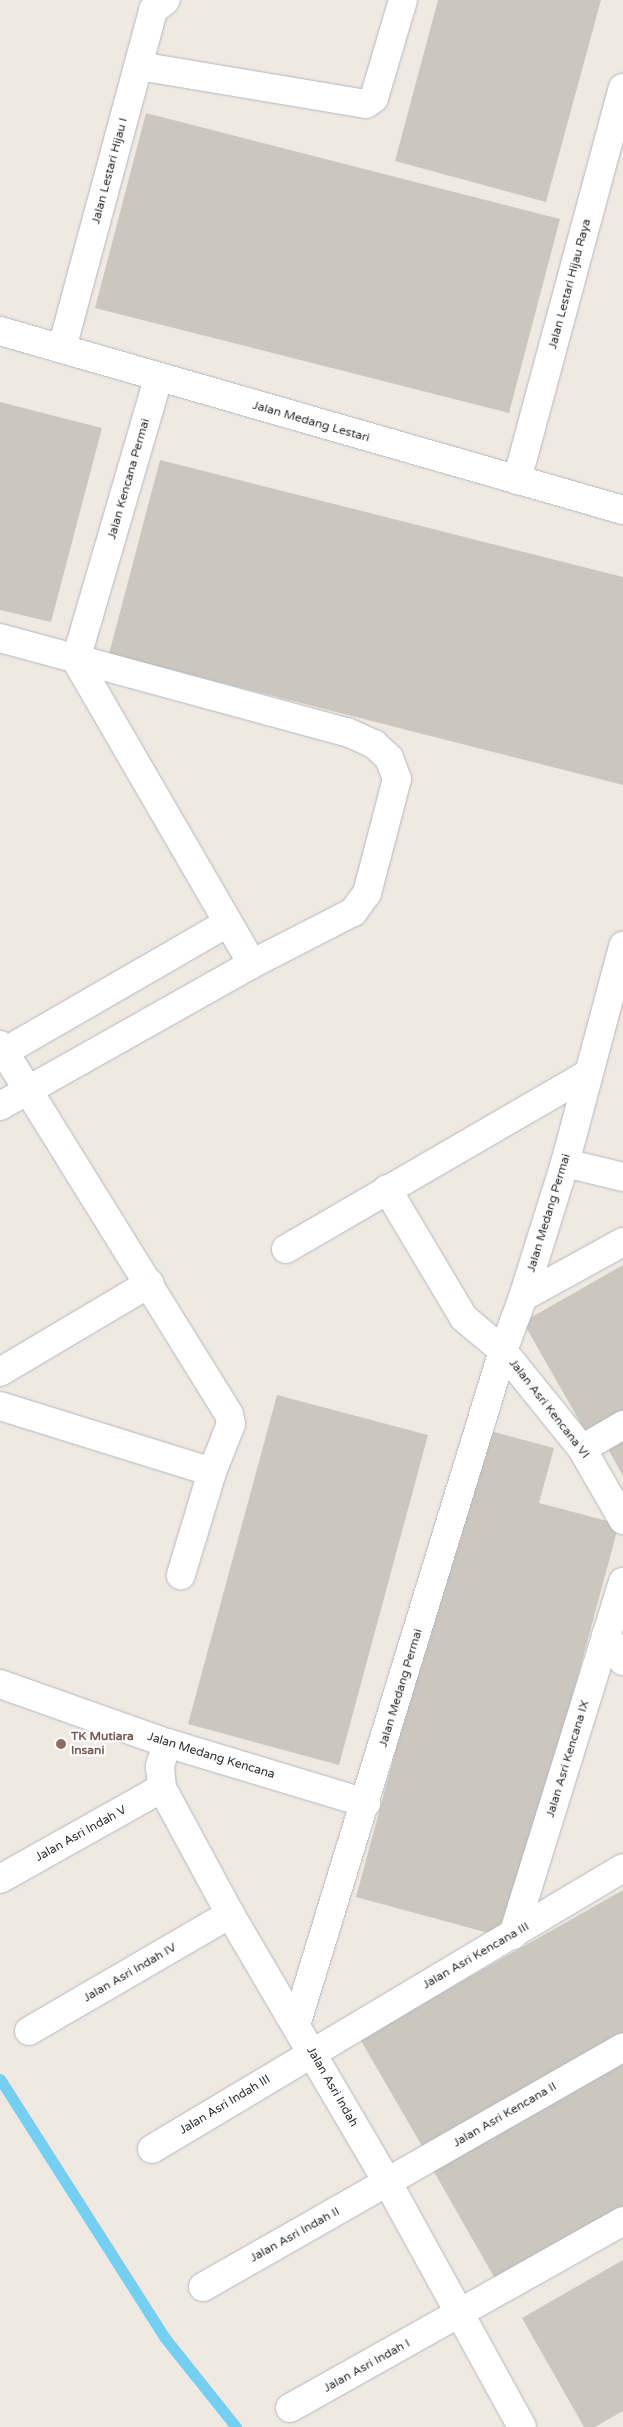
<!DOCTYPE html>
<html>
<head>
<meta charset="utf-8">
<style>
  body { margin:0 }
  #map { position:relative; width:623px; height:2427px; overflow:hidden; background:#efe9e1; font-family:"Varela Round",sans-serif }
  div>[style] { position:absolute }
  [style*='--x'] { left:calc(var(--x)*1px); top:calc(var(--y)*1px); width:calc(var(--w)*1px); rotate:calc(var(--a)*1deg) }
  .stream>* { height:11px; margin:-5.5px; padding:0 5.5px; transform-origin:5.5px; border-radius:5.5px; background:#75cff0 }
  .building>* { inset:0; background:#cbc7bf }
  .roads { filter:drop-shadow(0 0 1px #b4b7c1) drop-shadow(0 0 1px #b4b7c1) }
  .street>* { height:28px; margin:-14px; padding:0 14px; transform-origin:14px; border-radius:14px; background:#fff }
  .dots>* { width:14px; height:14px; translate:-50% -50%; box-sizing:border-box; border:2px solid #fff; border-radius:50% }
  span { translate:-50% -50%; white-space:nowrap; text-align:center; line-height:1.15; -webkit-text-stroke:4.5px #fff; paint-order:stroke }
  .street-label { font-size:12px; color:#2e2e2e }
  .education-label { font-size:12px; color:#785e54; font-weight:700 }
  .left { translate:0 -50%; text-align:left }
</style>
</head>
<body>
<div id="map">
  <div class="stream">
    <i style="--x:0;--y:2079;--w:307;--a:57.5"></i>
    <i style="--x:165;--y:2338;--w:114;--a:51.4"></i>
  </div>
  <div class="building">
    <i style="clip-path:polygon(438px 0,601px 0,546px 202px,395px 161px)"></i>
    <i style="clip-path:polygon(146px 113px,560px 219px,509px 413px,95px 308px)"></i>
    <i style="clip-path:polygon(0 402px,102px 428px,51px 622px,0 610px)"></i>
    <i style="clip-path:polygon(160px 460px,623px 577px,623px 785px,109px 654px)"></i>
    <i style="clip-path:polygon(623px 1265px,623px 1416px,588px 1436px,523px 1322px)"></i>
    <i style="clip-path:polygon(277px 1395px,428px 1435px,339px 1765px,188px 1724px)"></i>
    <i style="clip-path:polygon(483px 1429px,554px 1448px,539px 1503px,619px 1524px,507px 1938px,356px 1897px)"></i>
    <i style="clip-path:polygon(623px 1438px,623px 1476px,607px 1447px)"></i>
    <i style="clip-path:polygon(623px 1890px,623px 2041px,426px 2153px,360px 2039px)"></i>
    <i style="clip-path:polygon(623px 2062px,623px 2213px,498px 2284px,433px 2170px)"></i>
    <i style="clip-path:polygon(623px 2260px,623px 2411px,595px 2427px,584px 2427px,522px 2318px)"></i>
  </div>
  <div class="roads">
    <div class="street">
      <i style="--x:139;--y:66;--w:230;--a:9.5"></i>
      <i style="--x:366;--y:104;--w:10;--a:-37"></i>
      <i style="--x:374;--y:98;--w:102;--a:-73.5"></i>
      <i style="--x:0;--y:331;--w:648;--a:16.03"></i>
      <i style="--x:62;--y:348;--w:350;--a:-74.9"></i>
      <i style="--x:153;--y:10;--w:16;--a:-38"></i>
      <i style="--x:158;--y:379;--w:293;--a:106.3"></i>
      <i style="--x:76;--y:660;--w:351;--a:59.9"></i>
      <i style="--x:517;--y:480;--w:406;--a:-74.9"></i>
      <i style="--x:0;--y:638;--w:360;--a:15.2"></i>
      <i style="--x:347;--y:732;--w:30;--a:24"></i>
      <i style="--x:374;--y:744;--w:21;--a:43"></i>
      <i style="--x:389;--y:758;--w:22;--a:69"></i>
      <i style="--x:397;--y:779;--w:118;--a:104.7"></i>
      <i style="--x:367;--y:893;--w:24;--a:126"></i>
      <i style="--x:353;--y:912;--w:114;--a:152.8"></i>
      <i style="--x:252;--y:964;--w:289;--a:150.6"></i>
      <i style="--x:0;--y:1045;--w:434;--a:58.2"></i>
      <i style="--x:229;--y:1414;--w:10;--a:79"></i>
      <i style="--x:231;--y:1424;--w:52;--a:111.6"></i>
      <i style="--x:212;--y:1472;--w:108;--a:106.8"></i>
      <i style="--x:4;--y:1052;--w:258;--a:-30"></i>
      <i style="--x:565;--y:1163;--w:60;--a:13.6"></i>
      <i style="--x:387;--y:1189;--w:150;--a:59.2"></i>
      <i style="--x:464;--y:1318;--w:51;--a:40.2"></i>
      <i style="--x:503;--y:1351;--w:126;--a:51.1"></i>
      <i style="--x:582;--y:1449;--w:82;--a:60"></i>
      <i style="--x:286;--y:1249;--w:349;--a:-30.1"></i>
      <i style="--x:523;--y:1297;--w:114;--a:-28.8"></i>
      <i style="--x:0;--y:1372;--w:174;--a:-30.7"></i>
      <i style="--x:0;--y:1406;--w:222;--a:17.3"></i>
      <i style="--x:582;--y:1449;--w:48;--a:-30.3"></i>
      <i style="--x:606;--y:1635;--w:31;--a:57"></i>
      <i style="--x:0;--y:1684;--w:177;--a:19.5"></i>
      <i style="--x:167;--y:1743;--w:208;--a:16.8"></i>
      <i style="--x:167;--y:1743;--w:24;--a:107"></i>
      <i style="--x:160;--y:1766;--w:22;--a:85"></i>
      <i style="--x:162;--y:1788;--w:143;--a:61.6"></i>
      <i style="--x:230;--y:1914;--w:312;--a:59.6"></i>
      <i style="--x:388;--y:2183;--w:278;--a:61.2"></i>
      <i style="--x:0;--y:1879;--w:186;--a:-29.3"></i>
      <i style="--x:513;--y:1935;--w:370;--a:-72.7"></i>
      <i style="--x:296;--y:2025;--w:705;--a:-72.93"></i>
      <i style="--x:503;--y:1351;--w:58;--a:-69.7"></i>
      <i style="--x:523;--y:1297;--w:140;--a:-72.6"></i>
      <i style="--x:565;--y:1163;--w:225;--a:-75"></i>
      <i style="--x:29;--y:2031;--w:233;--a:-30.2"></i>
      <i style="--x:152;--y:2149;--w:548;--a:-30.82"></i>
      <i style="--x:203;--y:2287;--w:484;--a:-29.7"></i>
      <i style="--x:290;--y:2408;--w:382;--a:-29.3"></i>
    </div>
  </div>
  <div class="dots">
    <i style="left:61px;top:1744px;background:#8d6e63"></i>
  </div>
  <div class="street-label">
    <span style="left:110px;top:171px;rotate:-75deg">Jalan Lestari Hijau I</span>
    <span style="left:570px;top:284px;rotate:-75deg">Jalan Lestari Hijau Raya</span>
    <span style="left:311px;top:422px;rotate:16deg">Jalan Medang Lestari</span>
    <span style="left:129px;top:479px;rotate:-74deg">Jalan Kencana Permai</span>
    <span style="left:549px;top:1213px;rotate:-73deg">Jalan Medang Permai</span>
    <span style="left:549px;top:1409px;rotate:52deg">Jalan Asri Kencana VI</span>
    <span style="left:401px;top:1688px;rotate:-73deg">Jalan Medang Permai</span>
    <span style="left:211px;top:1756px;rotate:17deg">Jalan Medang Kencana</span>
    <span style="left:568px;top:1759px;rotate:-73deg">Jalan Asri Kencana IX</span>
    <span style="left:81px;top:1834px;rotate:-29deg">Jalan Asri Indah V</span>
    <span style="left:476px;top:1956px;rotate:-30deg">Jalan Asri Kencana III</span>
    <span style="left:130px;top:1973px;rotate:-30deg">Jalan Asri Indah IV</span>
    <span style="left:332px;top:2087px;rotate:60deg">Jalan Asri Indah</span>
    <span style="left:225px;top:2105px;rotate:-31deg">Jalan Asri Indah III</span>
    <span style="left:505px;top:2115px;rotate:-30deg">Jalan Asri Kencana II</span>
    <span style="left:295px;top:2235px;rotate:-29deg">Jalan Asri Indah II</span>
    <span style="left:367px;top:2366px;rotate:-29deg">Jalan Asri Indah I</span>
  </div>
  <div class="education-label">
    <span class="left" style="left:71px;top:1744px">TK Mutiara<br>Insani</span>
  </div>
</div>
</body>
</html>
